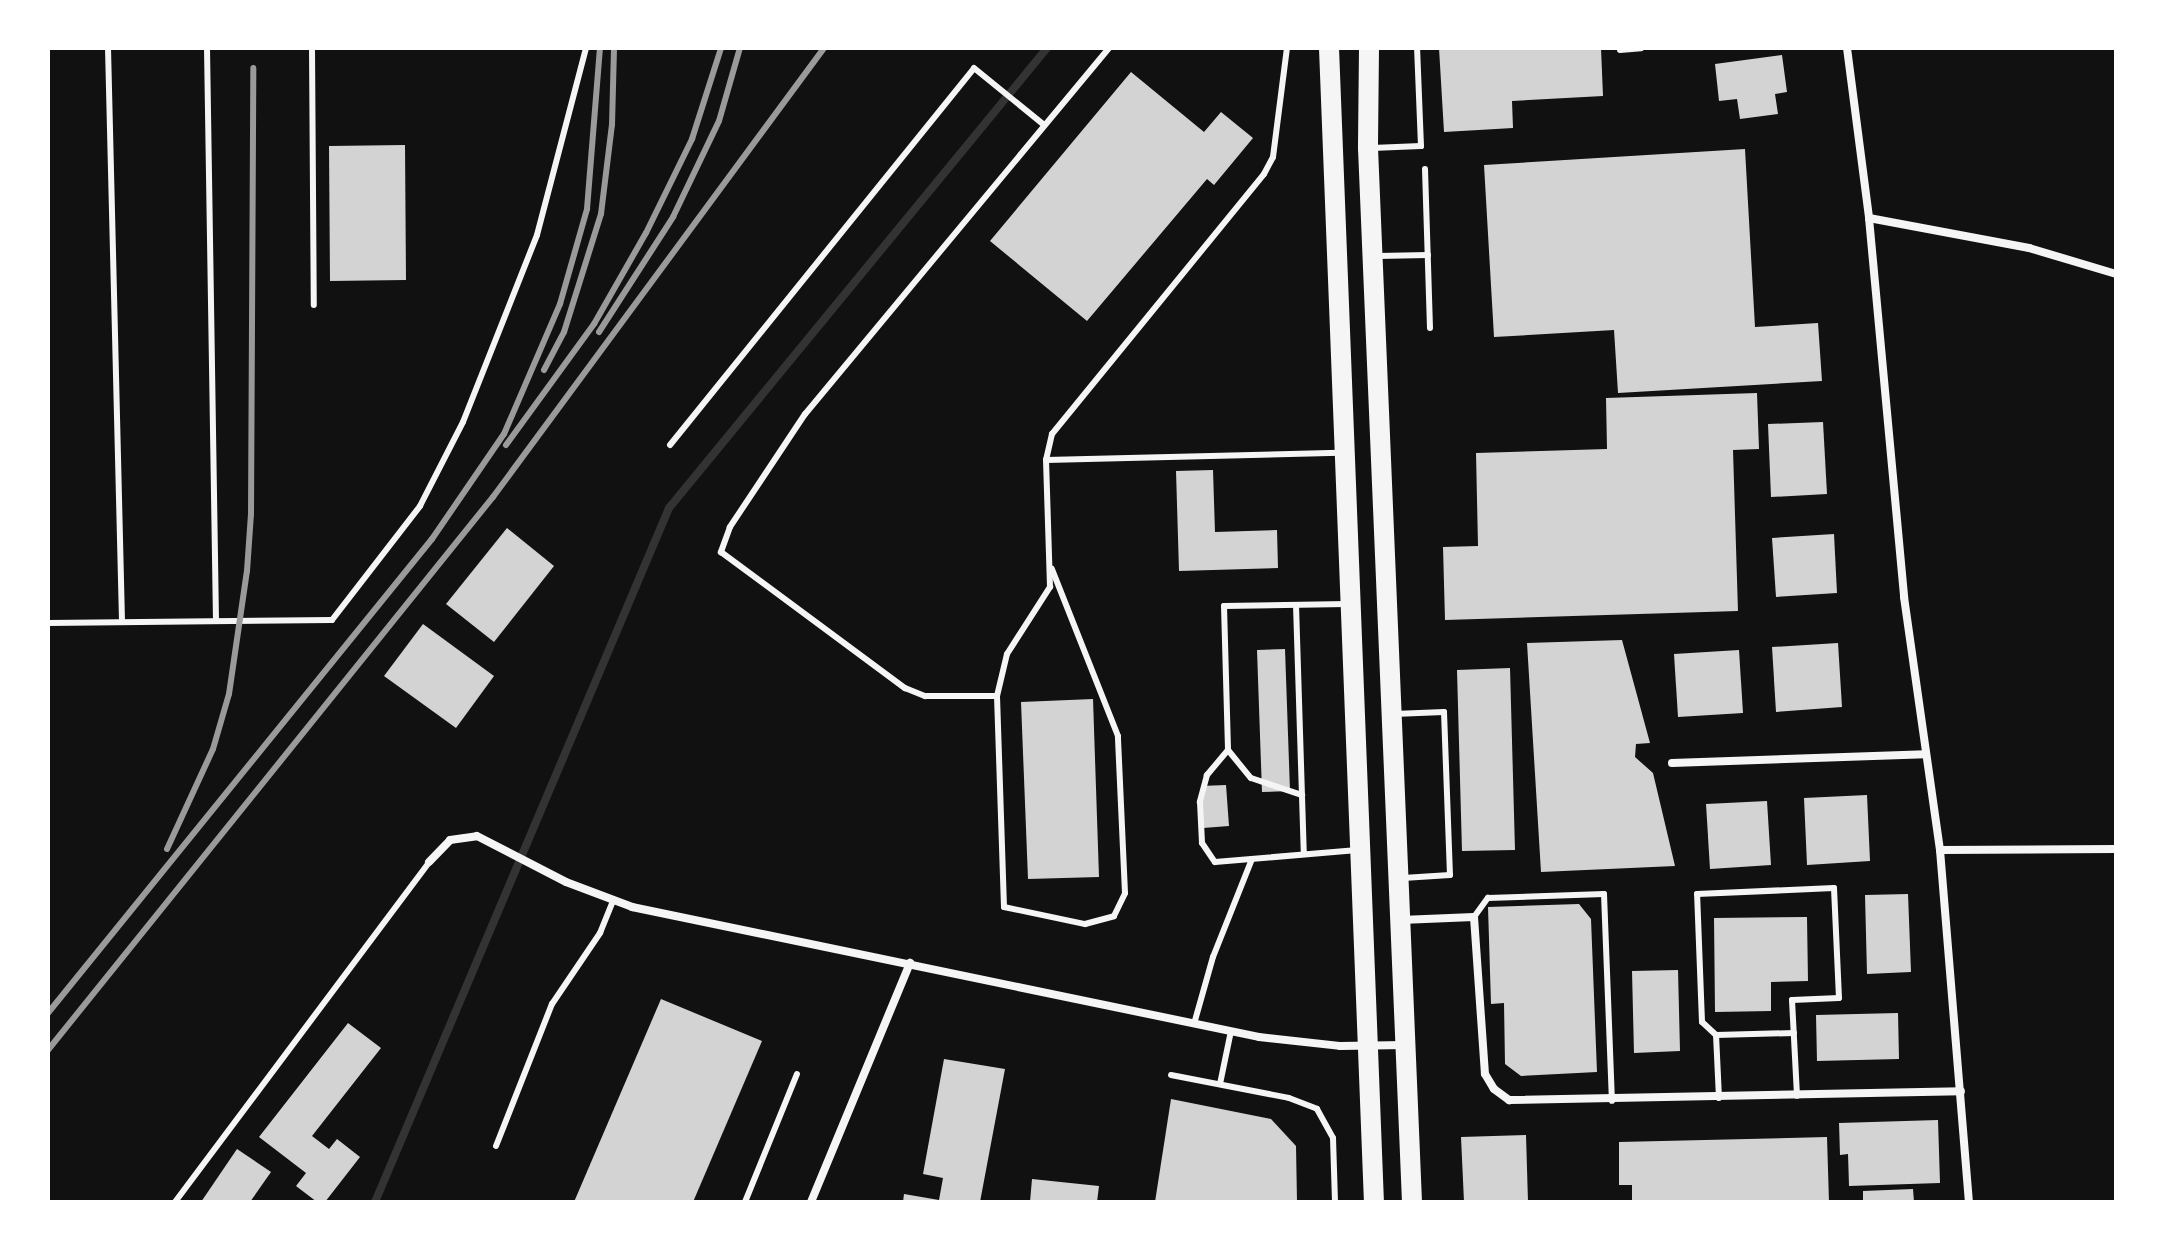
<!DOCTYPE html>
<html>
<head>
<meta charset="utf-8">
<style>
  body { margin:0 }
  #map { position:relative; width:2164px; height:1250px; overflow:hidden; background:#111; font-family:"Sofia Sans Condensed",sans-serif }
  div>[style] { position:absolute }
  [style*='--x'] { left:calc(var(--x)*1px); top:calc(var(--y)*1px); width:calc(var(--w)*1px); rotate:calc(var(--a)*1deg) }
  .stream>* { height:8px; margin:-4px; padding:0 4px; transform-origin:4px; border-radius:4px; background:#333 }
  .building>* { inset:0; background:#d3d3d3 }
  .service>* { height:6px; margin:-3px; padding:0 3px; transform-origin:3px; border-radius:3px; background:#f5f5f5 }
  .minor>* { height:8px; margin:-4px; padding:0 4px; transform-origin:4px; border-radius:4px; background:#f5f5f5 }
  .primary>* { height:20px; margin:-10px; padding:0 10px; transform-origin:10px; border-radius:10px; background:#f5f5f5 }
  .rail>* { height:6px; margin:-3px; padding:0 3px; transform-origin:3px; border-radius:3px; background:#9a9a9a }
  span { translate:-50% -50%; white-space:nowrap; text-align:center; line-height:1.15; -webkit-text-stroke:8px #fff; paint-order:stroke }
  .frame { position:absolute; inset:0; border:50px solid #fff; pointer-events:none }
</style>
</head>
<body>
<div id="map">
  <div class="stream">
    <i style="--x:375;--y:1202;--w:754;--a:-67.04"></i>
    <i style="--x:669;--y:508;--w:595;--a:-50.59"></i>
  </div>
  <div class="building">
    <i style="clip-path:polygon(1439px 48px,1601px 48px,1603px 96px,1512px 101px,1513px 128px,1444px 132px)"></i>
    <i style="clip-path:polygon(1782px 55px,1787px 92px,1775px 94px,1778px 114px,1740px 119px,1737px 99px,1719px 101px,1715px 64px)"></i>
    <i style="clip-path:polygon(1131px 72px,1204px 132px,1221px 112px,1253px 138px,1214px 185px,1207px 179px,1087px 321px,990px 241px)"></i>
    <i style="clip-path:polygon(405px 145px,406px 280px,330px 281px,329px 146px)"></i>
    <i style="clip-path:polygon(1745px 149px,1755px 327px,1818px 323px,1822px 381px,1618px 393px,1614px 330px,1494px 337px,1484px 165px)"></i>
    <i style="clip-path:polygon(1757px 393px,1759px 449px,1733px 450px,1738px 611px,1445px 620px,1443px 547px,1478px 546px,1476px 453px,1607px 449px,1606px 398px)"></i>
    <i style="clip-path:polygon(1823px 422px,1827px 494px,1771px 497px,1768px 424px)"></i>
    <i style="clip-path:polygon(1213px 470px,1215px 532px,1277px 530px,1278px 568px,1179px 571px,1176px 471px)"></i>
    <i style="clip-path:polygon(507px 528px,554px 566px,494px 642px,446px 604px)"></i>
    <i style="clip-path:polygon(1834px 534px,1837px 593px,1776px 597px,1772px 538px)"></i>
    <i style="clip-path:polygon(423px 624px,494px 676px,456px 728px,384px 676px)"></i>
    <i style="clip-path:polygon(1622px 640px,1650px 743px,1636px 744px,1635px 757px,1653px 773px,1675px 866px,1541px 872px,1527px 643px)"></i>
    <i style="clip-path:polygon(1838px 643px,1842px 707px,1776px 712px,1772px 647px)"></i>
    <i style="clip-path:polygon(1285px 649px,1290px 791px,1262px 792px,1257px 650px)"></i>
    <i style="clip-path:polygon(1739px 650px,1743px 713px,1678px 717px,1674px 654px)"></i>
    <i style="clip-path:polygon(1510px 668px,1515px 850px,1462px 851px,1457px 670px)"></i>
    <i style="clip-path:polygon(1093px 699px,1099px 877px,1028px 879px,1021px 702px)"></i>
    <i style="clip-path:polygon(1226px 785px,1229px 826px,1203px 828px,1201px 786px)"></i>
    <i style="clip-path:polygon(1867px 795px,1870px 861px,1807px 865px,1804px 798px)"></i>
    <i style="clip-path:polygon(1767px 801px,1771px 865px,1710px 869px,1706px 804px)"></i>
    <i style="clip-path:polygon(1908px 894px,1911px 972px,1867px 974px,1865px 895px)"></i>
    <i style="clip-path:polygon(1579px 904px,1591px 919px,1597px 1072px,1521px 1076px,1505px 1064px,1504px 1003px,1491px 1004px,1488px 907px)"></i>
    <i style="clip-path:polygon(1807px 917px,1808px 981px,1771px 982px,1771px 1011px,1715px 1012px,1714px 918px)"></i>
    <i style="clip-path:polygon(1678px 970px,1680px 1051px,1634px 1053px,1632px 971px)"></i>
    <i style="clip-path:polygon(661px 999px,762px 1041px,693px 1202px,574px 1202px)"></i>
    <i style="clip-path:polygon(1898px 1013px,1899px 1059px,1817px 1061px,1816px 1015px)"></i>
    <i style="clip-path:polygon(348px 1023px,381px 1048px,312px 1136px,329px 1149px,337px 1139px,360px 1157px,325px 1202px,317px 1202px,296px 1186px,306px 1173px,259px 1137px)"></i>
    <i style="clip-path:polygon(944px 1059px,1005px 1069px,980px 1202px,903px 1202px,904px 1194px,939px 1200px,943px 1178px,923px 1174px)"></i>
    <i style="clip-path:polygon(1171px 1099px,1271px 1119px,1296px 1146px,1297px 1202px,1155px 1202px)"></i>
    <i style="clip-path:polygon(1938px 1120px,1940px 1183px,1849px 1186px,1848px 1154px,1840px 1155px,1839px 1123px)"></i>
    <i style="clip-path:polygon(1526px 1135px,1528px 1202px,1464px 1202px,1461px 1137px)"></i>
    <i style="clip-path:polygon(1827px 1137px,1829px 1202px,1632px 1202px,1632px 1185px,1619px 1185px,1619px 1142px)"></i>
    <i style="clip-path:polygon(237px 1149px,271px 1172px,250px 1202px,201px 1202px)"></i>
    <i style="clip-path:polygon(1032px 1179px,1099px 1186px,1097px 1202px,1030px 1202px)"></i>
    <i style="clip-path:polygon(1913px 1189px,1914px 1202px,1863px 1202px,1863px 1191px)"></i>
  </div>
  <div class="service">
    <i style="--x:108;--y:48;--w:574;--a:88.6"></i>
    <i style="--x:207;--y:48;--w:573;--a:89.1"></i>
    <i style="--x:312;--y:48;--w:257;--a:89.6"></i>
    <i style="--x:1109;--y:48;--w:476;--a:129.7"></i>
    <i style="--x:805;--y:414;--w:136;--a:123.6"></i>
    <i style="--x:730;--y:527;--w:27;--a:110"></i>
    <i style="--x:721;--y:552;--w:229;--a:36.5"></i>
    <i style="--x:905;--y:688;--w:22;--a:22"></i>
    <i style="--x:925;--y:696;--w:72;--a:0"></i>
    <i style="--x:997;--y:696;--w:43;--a:-76.6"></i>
    <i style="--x:1007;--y:654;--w:80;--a:-57.3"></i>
    <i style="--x:1050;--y:587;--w:127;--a:-91.8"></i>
    <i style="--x:1046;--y:460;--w:294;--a:-1.4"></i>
    <i style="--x:1620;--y:50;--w:21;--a:-5"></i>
    <i style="--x:1372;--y:148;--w:49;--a:-2.3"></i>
    <i style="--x:1421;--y:146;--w:98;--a:-92.3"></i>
    <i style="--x:1425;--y:169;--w:159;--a:88.2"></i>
    <i style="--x:1378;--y:256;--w:50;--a:-1.1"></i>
    <i style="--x:670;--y:445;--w:484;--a:-51.1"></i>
    <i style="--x:974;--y:68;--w:89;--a:39.1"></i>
    <i style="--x:1046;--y:460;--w:27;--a:-77"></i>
    <i style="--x:1052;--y:434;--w:335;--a:-50.8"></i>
    <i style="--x:1264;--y:174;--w:19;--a:-62"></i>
    <i style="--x:1273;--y:157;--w:110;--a:-82.7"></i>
    <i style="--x:1347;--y:604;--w:123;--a:179.1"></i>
    <i style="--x:1224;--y:606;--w:144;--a:88.4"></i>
    <i style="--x:1228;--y:750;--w:33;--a:130"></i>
    <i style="--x:1207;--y:775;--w:28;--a:105"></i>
    <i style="--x:1200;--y:802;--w:41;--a:87.2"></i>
    <i style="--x:1202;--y:843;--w:23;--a:56"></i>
    <i style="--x:1215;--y:862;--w:143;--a:-4.8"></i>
    <i style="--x:1296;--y:605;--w:249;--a:88.2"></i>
    <i style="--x:48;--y:623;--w:284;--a:-0.6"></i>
    <i style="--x:332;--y:620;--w:144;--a:-52.3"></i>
    <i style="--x:420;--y:506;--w:94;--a:-62.9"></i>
    <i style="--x:463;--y:422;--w:201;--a:-68.4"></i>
    <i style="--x:537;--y:235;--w:193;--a:-75.3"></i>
    <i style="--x:997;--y:696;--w:211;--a:88.1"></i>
    <i style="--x:1004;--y:907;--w:83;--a:11.9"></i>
    <i style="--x:1085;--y:924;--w:30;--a:-15"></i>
    <i style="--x:1114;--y:916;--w:25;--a:-64"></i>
    <i style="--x:1125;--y:893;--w:157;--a:-92.6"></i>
    <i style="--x:1118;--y:736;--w:180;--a:-111.6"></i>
    <i style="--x:1394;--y:714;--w:50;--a:-2.3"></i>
    <i style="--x:1444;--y:712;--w:163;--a:87.9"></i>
    <i style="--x:1450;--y:875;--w:47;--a:176.3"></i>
    <i style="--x:1228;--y:750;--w:36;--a:51"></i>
    <i style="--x:1251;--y:778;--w:54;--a:18.4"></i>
    <i style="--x:1474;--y:917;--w:24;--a:-54"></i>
    <i style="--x:1488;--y:898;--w:116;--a:-2"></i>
    <i style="--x:1604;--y:894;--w:207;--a:87.8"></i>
    <i style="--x:1194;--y:1024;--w:70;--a:-74.2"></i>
    <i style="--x:1213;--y:957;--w:105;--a:-68.3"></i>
    <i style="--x:1716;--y:1035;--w:78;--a:-1.5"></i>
    <i style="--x:1171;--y:1075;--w:120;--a:11"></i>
    <i style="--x:1289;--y:1098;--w:30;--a:21"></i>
    <i style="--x:1317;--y:1109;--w:33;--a:61"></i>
    <i style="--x:1333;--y:1138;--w:64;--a:88.2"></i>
    <i style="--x:1220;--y:1084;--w:54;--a:-78.3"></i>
    <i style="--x:1719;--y:1098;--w:63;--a:-92.7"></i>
    <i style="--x:1716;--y:1035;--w:19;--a:-137"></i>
    <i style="--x:1702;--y:1022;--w:128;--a:-92.2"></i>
    <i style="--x:1697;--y:894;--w:137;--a:-2.5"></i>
    <i style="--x:1834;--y:888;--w:110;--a:87.4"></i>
    <i style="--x:1839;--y:998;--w:47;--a:177.6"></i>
    <i style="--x:1792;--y:1000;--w:96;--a:87"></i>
    <i style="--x:496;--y:1146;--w:153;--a:-68.5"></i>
    <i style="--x:552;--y:1004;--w:86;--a:-55.9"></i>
    <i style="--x:600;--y:933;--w:35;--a:-68"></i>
    <i style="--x:175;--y:1202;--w:424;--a:-53.2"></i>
    <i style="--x:745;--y:1202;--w:138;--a:-67.9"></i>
  </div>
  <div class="minor">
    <i style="--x:1847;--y:48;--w:171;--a:82.6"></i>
    <i style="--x:1869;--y:218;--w:381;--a:84.7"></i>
    <i style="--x:1904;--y:597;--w:256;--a:81.9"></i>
    <i style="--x:1940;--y:850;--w:353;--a:85.3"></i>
    <i style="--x:1869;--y:218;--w:163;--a:10.6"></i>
    <i style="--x:2029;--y:248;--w:91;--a:16.6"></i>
    <i style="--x:1672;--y:763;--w:253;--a:-2"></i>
    <i style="--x:1940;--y:850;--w:176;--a:-0.3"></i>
    <i style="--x:429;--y:862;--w:30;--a:-46"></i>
    <i style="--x:450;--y:840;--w:27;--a:-8"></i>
    <i style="--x:477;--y:836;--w:100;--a:27.3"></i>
    <i style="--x:566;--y:882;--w:71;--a:20.7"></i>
    <i style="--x:632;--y:907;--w:640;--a:11.71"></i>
    <i style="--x:1259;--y:1037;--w:81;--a:6.3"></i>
    <i style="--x:1340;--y:1046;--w:65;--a:-0.9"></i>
    <i style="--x:1401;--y:920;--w:73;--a:-2.4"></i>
    <i style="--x:1474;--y:917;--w:157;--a:86"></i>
    <i style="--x:1485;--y:1074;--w:17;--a:59"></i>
    <i style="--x:1494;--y:1089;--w:19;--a:36"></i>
    <i style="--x:1509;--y:1100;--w:452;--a:-1.1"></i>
    <i style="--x:811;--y:1202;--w:259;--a:-67.5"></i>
  </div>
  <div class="primary">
    <i style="--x:1329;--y:48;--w:1155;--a:87.77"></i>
    <i style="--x:1369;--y:48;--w:100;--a:90.6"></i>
    <i style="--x:1368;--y:148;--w:1055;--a:87.61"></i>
  </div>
  <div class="rail">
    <i style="--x:599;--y:332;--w:137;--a:-57.2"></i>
    <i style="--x:673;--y:217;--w:106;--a:-64.4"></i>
    <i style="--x:719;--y:121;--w:76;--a:-74"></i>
    <i style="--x:544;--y:370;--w:43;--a:-62.2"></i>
    <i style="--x:564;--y:332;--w:124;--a:-72.6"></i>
    <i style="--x:601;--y:214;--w:90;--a:-83"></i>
    <i style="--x:612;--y:125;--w:77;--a:-88.5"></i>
    <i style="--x:506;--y:445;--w:150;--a:-54"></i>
    <i style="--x:594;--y:324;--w:105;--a:-60.3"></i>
    <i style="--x:646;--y:233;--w:105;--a:-63.9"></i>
    <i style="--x:692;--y:139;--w:96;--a:-72.3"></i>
    <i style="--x:167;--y:849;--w:110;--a:-65.3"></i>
    <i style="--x:213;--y:749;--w:57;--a:-73.8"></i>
    <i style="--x:229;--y:694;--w:124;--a:-81.7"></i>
    <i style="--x:247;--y:571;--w:57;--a:-86"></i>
    <i style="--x:251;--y:514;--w:446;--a:-89.7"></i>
    <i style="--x:48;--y:1013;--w:610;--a:-50.99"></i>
    <i style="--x:432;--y:539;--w:127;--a:-55.6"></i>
    <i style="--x:504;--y:434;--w:142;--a:-66.7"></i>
    <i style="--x:560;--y:304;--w:99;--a:-74.1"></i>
    <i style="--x:587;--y:209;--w:162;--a:-85.4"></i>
    <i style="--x:48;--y:1050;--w:710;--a:-51.18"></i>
    <i style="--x:493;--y:497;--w:558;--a:-53.6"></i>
  </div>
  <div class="frame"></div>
</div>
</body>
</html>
